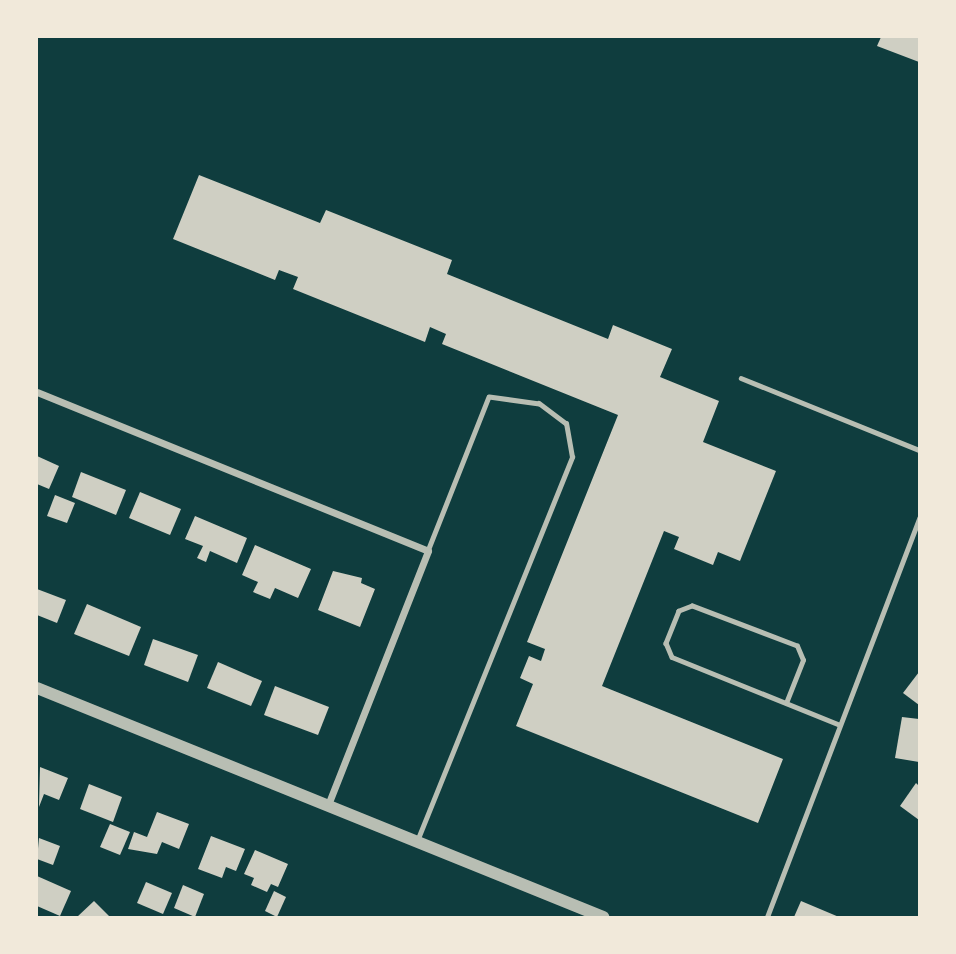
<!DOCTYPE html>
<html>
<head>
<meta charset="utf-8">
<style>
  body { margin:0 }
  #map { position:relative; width:956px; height:954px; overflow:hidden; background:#0f3d3e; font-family:Figtree,sans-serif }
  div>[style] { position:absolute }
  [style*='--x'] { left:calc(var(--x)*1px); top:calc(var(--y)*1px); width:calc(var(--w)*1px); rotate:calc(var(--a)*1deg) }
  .building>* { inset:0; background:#cfcfc3 }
  .service>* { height:4.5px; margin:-2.25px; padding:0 2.25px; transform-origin:2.25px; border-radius:2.25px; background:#b8beb3 }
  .minor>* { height:7px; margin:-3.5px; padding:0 3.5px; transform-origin:3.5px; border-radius:3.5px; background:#b8beb3 }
  .tertiary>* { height:12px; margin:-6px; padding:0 6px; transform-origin:6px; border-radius:6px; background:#b8beb3 }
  span { translate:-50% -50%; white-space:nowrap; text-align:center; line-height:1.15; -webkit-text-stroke:6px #f1e9da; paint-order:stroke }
  .frame { position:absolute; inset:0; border:38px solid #f1e9da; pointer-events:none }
</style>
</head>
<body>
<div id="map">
  <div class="building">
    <i style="clip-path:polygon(881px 37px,919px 37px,919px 62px,877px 46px)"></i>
    <i style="clip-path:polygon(199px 175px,320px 223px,326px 210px,452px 260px,447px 274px,608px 339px,613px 325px,672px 349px,660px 377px,719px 401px,703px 442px,776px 471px,740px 561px,718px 552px,713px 565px,674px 549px,679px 537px,664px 531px,602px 686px,783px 759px,758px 823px,516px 726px,533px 684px,520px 678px,529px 656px,541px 661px,545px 649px,527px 642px,618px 415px,442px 344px,446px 334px,430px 327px,425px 342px,293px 289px,298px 277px,279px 270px,275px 280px,173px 239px)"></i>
    <i style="clip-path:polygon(37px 456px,59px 466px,49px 489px,37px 484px)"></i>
    <i style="clip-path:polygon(81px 472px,126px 490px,116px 515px,72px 497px)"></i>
    <i style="clip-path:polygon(140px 492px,181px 509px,170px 535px,129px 518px)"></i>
    <i style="clip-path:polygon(55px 495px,75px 503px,67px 523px,47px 516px)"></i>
    <i style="clip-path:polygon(195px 516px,247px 538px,237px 563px,210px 551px,206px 562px,197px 558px,203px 546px,185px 539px)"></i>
    <i style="clip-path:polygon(255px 545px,311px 569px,298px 598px,275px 588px,270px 599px,253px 592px,258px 582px,242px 575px)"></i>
    <i style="clip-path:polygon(333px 571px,362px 578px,361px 583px,375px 589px,360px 627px,318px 610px)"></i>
    <i style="clip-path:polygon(37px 589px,66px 600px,57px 623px,37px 615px)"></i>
    <i style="clip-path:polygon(87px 604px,141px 627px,129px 656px,74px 634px)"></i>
    <i style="clip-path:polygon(153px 639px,198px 655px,188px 682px,144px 665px)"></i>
    <i style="clip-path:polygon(218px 662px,262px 681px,251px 706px,207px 688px)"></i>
    <i style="clip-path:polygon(919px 672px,919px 705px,903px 693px)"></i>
    <i style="clip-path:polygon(275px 686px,329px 707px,318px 735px,264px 715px)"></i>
    <i style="clip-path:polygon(902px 717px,919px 719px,919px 762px,895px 758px)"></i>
    <i style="clip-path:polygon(40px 767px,68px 778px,59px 800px,44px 794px,39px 807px)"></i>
    <i style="clip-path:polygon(916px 783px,919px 786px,919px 820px,900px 806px)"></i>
    <i style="clip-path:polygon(89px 784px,122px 797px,113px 822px,80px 809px)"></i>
    <i style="clip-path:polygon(157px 812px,189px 824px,179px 849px,162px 842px,157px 854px,128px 849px,134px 832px,147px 837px)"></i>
    <i style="clip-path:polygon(110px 824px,130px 832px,120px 855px,100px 847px)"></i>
    <i style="clip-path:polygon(211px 836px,245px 849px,236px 871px,226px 867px,222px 878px,198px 869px)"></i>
    <i style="clip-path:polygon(39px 838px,60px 846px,53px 865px,37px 859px)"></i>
    <i style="clip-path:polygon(255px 850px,288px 864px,278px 887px,271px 884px,267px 892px,251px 885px,254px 878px,244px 874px)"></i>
    <i style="clip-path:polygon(37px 876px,71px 891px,60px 916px,37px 906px)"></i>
    <i style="clip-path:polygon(146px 882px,172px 893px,163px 914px,137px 903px)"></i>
    <i style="clip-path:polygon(183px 885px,204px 894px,195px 917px,174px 908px)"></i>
    <i style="clip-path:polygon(274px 891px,286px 897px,277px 917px,265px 911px)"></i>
    <i style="clip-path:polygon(94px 901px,110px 917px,77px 917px)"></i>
    <i style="clip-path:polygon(801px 901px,839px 917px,794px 917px)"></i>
  </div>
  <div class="service">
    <i style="--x:741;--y:378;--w:192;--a:22"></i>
    <i style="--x:786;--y:703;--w:46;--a:-68.4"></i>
    <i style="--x:803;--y:660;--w:15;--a:-113"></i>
    <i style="--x:797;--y:646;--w:112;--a:-159.1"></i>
    <i style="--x:692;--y:606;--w:14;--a:159"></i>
    <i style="--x:679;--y:611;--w:35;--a:112"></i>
    <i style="--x:666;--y:643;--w:15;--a:67"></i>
    <i style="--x:672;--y:657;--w:181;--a:22"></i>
    <i style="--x:417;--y:841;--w:414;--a:-68"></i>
    <i style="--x:572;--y:457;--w:34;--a:-100"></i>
    <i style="--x:566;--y:424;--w:34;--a:-143"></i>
    <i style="--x:539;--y:404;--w:50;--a:-172"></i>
    <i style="--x:489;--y:397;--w:166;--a:111.6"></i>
    <i style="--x:767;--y:917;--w:427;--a:-69.1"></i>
  </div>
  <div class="minor">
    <i style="--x:37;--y:392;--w:422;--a:22.1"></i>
    <i style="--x:428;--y:551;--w:273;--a:111.5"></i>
  </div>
  <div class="tertiary">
    <i style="--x:37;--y:688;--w:611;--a:22.03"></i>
  </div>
  <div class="frame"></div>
</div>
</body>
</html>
